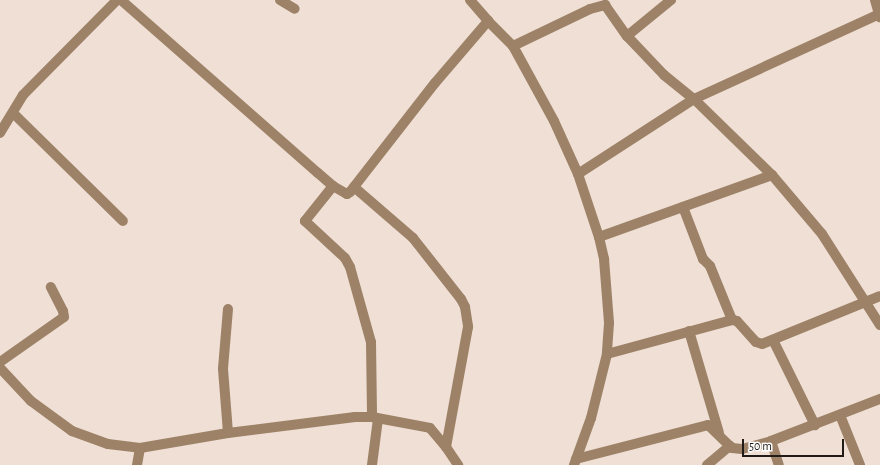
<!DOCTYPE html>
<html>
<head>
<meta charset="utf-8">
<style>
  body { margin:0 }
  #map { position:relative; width:880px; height:465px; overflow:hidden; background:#efdfd4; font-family:"Alegreya Sans",sans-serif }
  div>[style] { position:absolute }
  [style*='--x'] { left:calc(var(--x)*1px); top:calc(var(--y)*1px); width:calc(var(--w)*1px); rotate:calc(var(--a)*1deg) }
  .minor>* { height:10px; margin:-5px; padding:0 5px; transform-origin:5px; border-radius:5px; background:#9d8268 }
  span { translate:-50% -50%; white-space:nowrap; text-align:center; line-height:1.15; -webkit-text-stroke:4px #fff; paint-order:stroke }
  .scale { position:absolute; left:742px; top:439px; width:102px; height:18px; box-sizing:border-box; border:2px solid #201b17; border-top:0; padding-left:5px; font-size:12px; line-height:14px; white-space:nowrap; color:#201b17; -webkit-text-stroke:3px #fff; paint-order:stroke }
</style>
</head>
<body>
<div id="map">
  <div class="minor">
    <i style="--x:121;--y:0;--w:262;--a:41.3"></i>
    <i style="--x:318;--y:173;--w:20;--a:41"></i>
    <i style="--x:333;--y:186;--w:16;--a:30"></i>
    <i style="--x:347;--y:194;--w:4;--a:-34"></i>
    <i style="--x:350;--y:192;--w:138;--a:-52.1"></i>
    <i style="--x:435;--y:83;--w:82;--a:-49.5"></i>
    <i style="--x:280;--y:0;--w:17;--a:31"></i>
    <i style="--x:470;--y:0;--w:28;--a:49"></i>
    <i style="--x:488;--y:21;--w:35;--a:45"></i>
    <i style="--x:513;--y:46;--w:85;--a:61.3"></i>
    <i style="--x:554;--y:121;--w:58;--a:65.6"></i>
    <i style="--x:578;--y:174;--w:66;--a:71.6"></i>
    <i style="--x:599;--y:237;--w:23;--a:77"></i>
    <i style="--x:604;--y:259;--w:64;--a:85.5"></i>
    <i style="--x:609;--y:323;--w:31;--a:94"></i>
    <i style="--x:607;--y:354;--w:66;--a:104"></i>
    <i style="--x:591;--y:418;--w:50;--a:109.9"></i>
    <i style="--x:875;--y:0;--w:18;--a:74"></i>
    <i style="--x:627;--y:36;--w:57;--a:-39.3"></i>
    <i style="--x:513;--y:46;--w:85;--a:-25.7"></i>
    <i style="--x:590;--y:9;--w:16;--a:-15"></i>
    <i style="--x:605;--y:5;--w:38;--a:55"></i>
    <i style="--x:627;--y:36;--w:54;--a:46.5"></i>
    <i style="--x:664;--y:75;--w:38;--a:39"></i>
    <i style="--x:694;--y:99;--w:109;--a:44.3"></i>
    <i style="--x:772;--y:175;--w:77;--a:49.7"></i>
    <i style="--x:822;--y:234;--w:108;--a:57.5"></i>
    <i style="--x:13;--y:113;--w:154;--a:44.5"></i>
    <i style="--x:0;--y:133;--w:44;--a:-58.8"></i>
    <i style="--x:23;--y:95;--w:134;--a:-45.3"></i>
    <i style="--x:578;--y:174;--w:138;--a:-32.9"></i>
    <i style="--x:694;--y:99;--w:205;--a:-24.6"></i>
    <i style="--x:333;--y:186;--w:45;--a:128.7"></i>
    <i style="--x:305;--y:221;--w:54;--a:42.8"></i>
    <i style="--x:345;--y:258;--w:10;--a:61"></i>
    <i style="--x:350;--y:267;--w:78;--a:74.4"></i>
    <i style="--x:371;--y:342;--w:75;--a:89.2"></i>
    <i style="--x:354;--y:187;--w:78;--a:40.8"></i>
    <i style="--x:413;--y:238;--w:78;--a:51.8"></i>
    <i style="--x:461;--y:299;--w:9;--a:63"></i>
    <i style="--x:465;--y:307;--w:20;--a:81"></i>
    <i style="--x:468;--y:327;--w:122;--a:100.4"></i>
    <i style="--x:683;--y:207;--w:56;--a:69"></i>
    <i style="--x:703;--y:259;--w:10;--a:45"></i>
    <i style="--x:710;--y:266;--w:58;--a:67.8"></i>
    <i style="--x:599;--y:237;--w:184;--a:-19.7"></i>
    <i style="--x:228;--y:309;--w:60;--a:94.8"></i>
    <i style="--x:223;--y:369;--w:64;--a:85.5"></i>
    <i style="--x:689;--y:331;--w:106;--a:73.6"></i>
    <i style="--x:773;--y:340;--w:95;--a:63.7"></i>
    <i style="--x:607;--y:354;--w:130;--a:-15.2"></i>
    <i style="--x:732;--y:320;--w:5;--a:11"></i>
    <i style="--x:737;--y:321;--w:28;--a:48"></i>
    <i style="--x:756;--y:342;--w:6;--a:18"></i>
    <i style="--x:762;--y:344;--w:127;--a:-22.1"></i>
    <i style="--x:0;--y:362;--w:78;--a:-35.1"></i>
    <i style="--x:64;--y:317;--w:6;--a:-99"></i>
    <i style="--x:63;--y:311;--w:27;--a:-117"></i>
    <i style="--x:0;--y:368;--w:45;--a:46.8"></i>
    <i style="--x:31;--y:401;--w:51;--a:36.2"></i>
    <i style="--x:72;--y:431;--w:38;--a:20"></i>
    <i style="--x:108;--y:444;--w:32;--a:7"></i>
    <i style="--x:140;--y:448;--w:89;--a:-9.7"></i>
    <i style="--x:228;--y:433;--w:128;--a:-7.2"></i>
    <i style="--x:355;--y:417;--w:17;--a:0"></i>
    <i style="--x:372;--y:417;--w:59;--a:10.7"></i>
    <i style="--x:430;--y:428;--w:25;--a:50"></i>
    <i style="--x:446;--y:447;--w:22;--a:56"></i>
    <i style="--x:840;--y:415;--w:54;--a:68.2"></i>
    <i style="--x:771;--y:441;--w:25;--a:72"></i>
    <i style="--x:576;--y:459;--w:136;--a:-14.4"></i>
    <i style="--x:708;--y:425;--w:33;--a:44"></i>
    <i style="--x:732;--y:448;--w:10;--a:6"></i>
    <i style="--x:742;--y:449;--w:30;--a:-15"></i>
    <i style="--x:771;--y:441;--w:117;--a:-21.1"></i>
    <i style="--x:137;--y:465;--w:17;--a:-80"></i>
    <i style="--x:372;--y:465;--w:46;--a:-82.6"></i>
    <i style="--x:707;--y:465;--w:30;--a:-40"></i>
  </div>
  <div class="scale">50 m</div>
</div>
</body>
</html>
